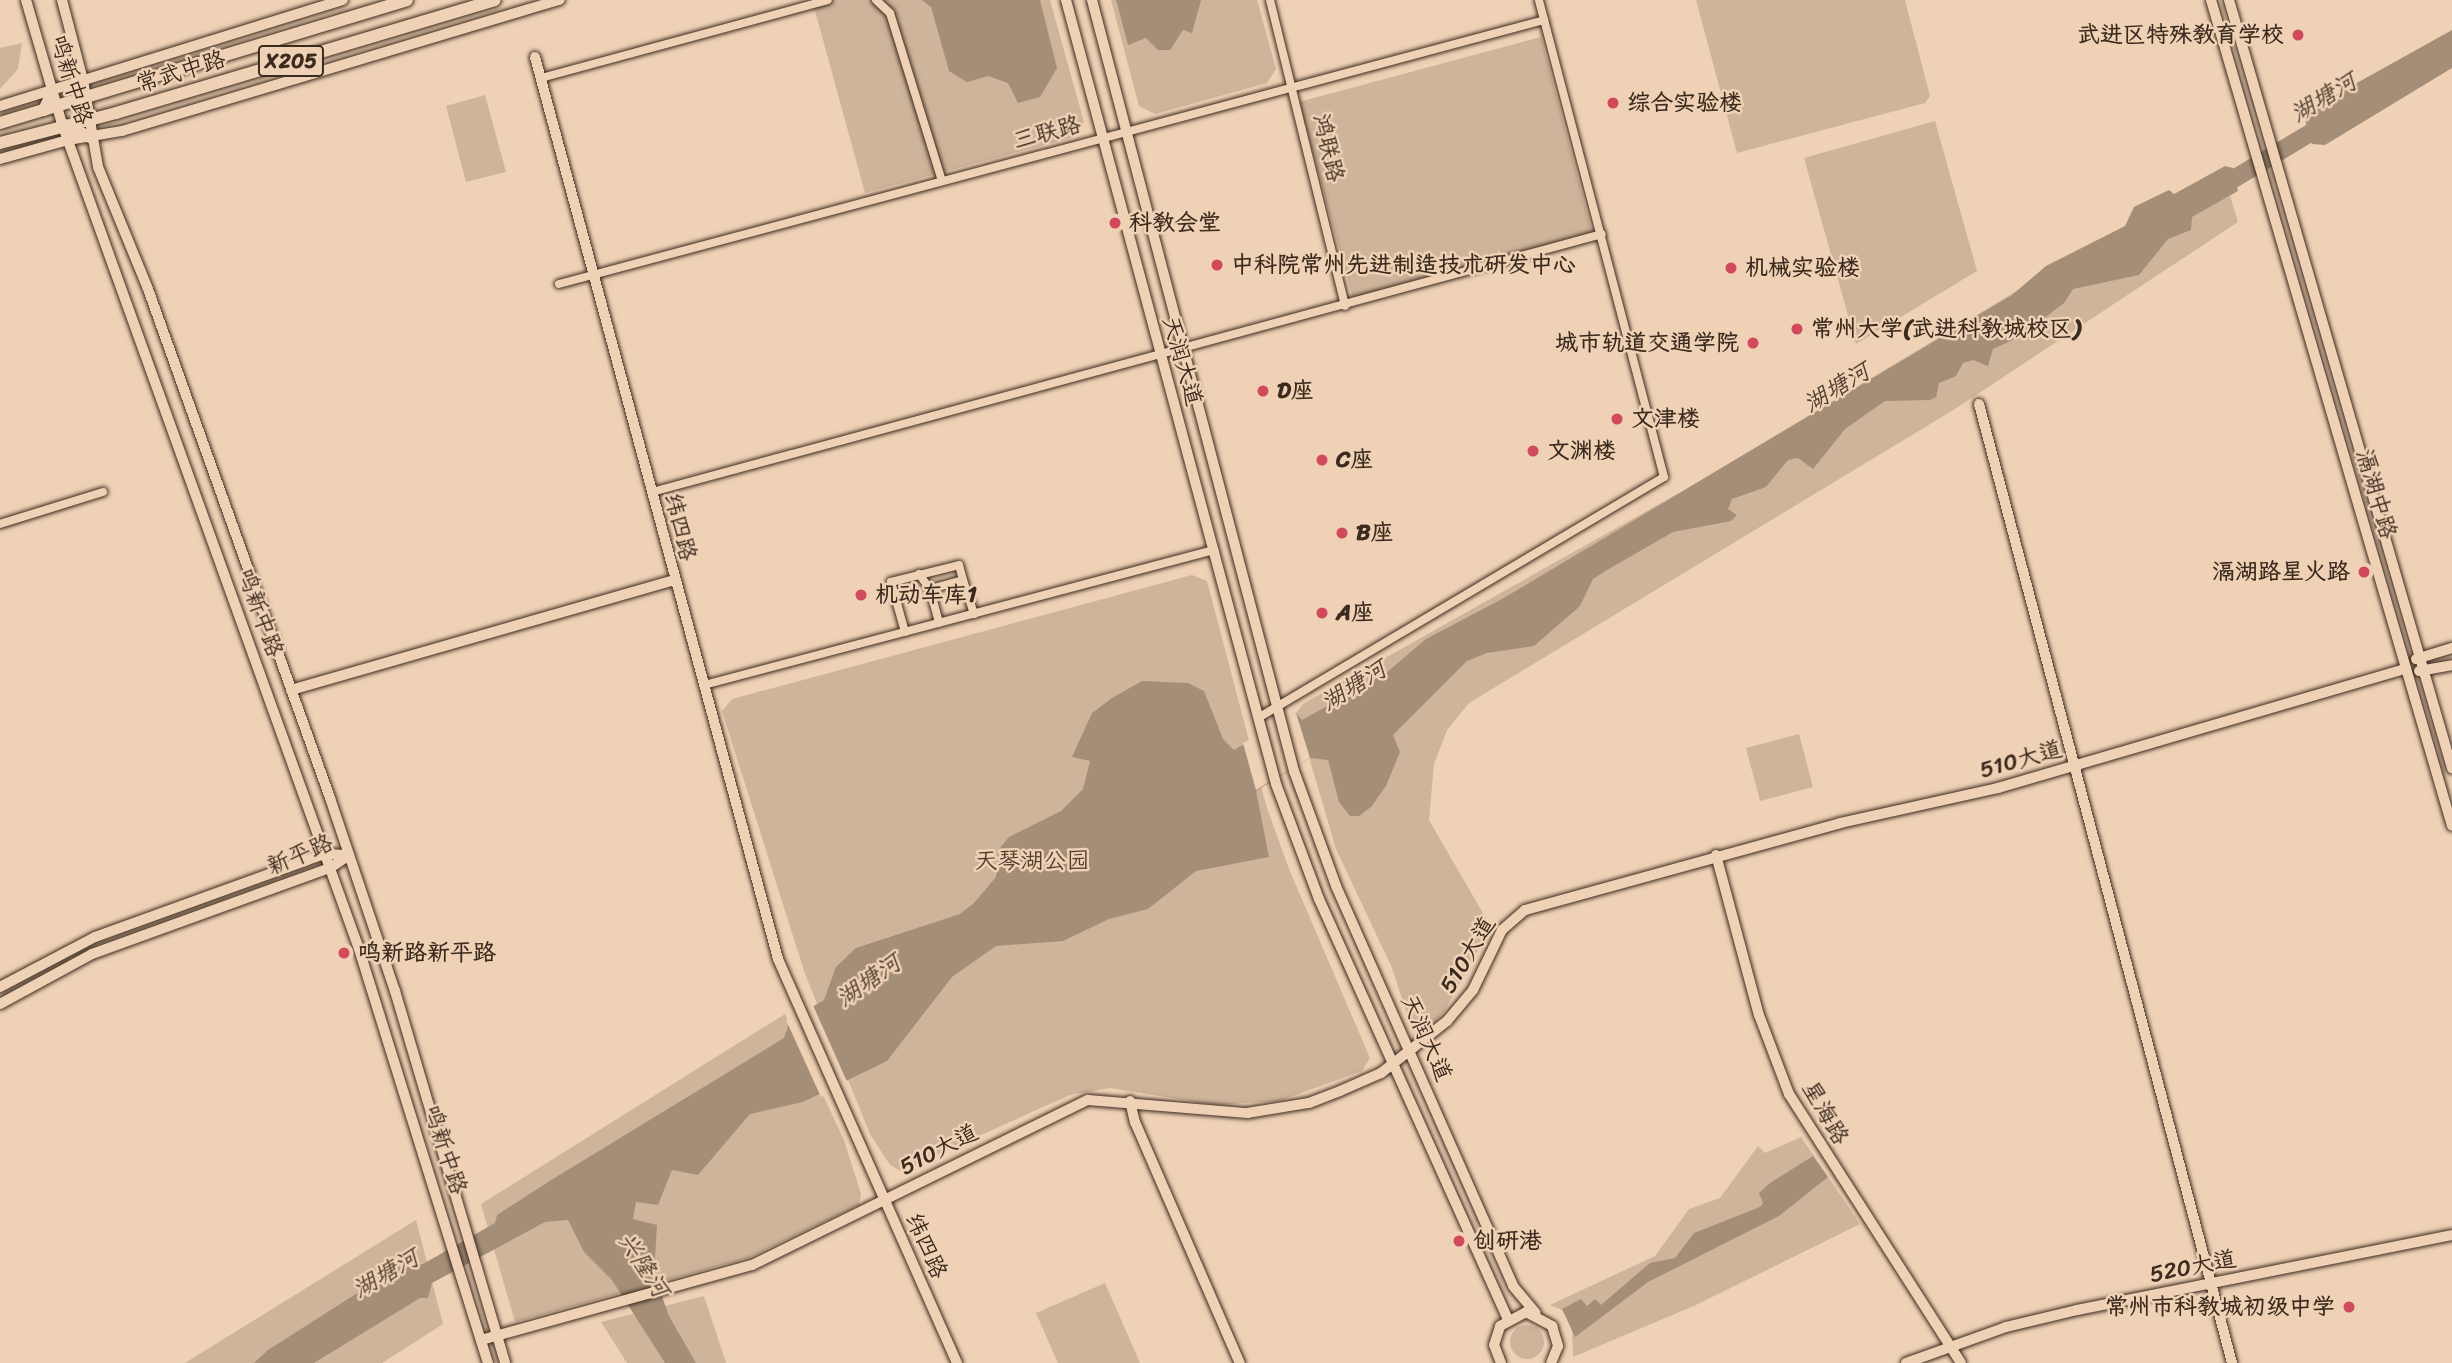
<!DOCTYPE html>
<html>
<head>
<meta charset="utf-8">
<style>
  body { margin:0 }
  #map { position:relative; width:2452px; height:1363px; overflow:hidden; background:#efd2b6; font-family:Sriracha,"LXGW WenKai TC",sans-serif }
  div>[style] { position:absolute }
  [style*='--x'] { left:calc(var(--x)*1px); top:calc(var(--y)*1px); width:calc(var(--w)*1px); rotate:calc(var(--a)*1deg) }
  .green>* { inset:0; background:#ceb49a }
  .round { border-radius:50% }
  .water>* { inset:0; background:#a58e77 }
  .pier>* { inset:0; background:#efd2b6 }
  .river>* { height:18px; margin:-9px; padding:0 9px; transform-origin:9px; border-radius:9px; background:#a58e77 }
  .roads { filter:drop-shadow(0 0 2px #3b2a1e) drop-shadow(0 0 2px #3b2a1e) }
  .minor>* { height:8px; margin:-4px; padding:0 4px; transform-origin:4px; border-radius:4px; background:#efd2b6 }
  .tertiary>* { height:10px; margin:-5px; padding:0 5px; transform-origin:5px; border-radius:5px; background:#efd2b6 }
  .secondary>* { height:10px; margin:-5px; padding:0 5px; transform-origin:5px; border-radius:5px; background:#efd2b6 }
  .primary>* { height:12px; margin:-6px; padding:0 6px; transform-origin:6px; border-radius:6px; background:#efd2b6 }
  .dots>* { width:19px; height:19px; translate:-50% -50%; box-sizing:border-box; border:4px solid #efd2b6; border-radius:50% }
  span { translate:-50% -50%; white-space:nowrap; text-align:center; line-height:1.15; -webkit-text-stroke:5px #efd2b6; paint-order:stroke }
  .shield-label span { padding:2px 5px; background:#efd2b6; border:2px solid; border-radius:5px; -webkit-text-stroke-width:0 }
  .shield-label { font-size:21px; color:#3b2a1e; font-weight:700 }
  .poi-label { font-size:23px; color:#3b2a1e; font-weight:700 }
  .right { translate:-100% -50%; text-align:right }
  .left { translate:0 -50%; text-align:left }
  .street-label { font-size:23px; color:#3b2a1e }
  .park-label { font-size:23px; color:#513f31 }
  .water-label { font-size:24px; color:#503e30; font-style:italic }
</style>
</head>
<body>
<div id="map">
  <div class="green">
    <i style="clip-path:polygon(812px 0,1050px 0,1084px 122px,1074px 137px,865px 193px)"></i>
    <i style="clip-path:polygon(1111px 0,1257px 0,1276px 69px,1267px 83px,1155px 114px,1139px 106px)"></i>
    <i style="clip-path:polygon(1696px 0,1905px 0,1930px 96px,1925px 103px,1737px 153px)"></i>
    <i style="clip-path:polygon(1541px 37px,1592px 232px,1353px 299px,1299px 102px)"></i>
    <i style="clip-path:polygon(22px 43px,18px 69px,0 89px,0 48px)"></i>
    <i style="clip-path:polygon(485px 95px,506px 172px,466px 182px,446px 106px)"></i>
    <i style="clip-path:polygon(1935px 121px,1977px 271px,1856px 344px,1804px 158px)"></i>
    <i style="clip-path:polygon(2222px 168px,2238px 222px,1955px 409px,1469px 703px,1447px 730px,1434px 764px,1429px 820px,1491px 927px,1445px 1010px,1435px 1022px,1415px 1021px,1407px 1014px,1392px 968px,1336px 849px,1296px 713px,1303px 704px,1684px 490px)"></i>
    <i style="clip-path:polygon(1192px 575px,1207px 581px,1266px 805px,1289px 869px,1370px 1058px,1362px 1071px,1279px 1101px,1215px 1105px,1110px 1088px,1070px 1095px,901px 1171px,890px 1165px,870px 1134px,805px 974px,722px 711px,732px 699px)"></i>
    <i style="clip-path:polygon(1799px 734px,1813px 787px,1760px 801px,1746px 748px)"></i>
    <i style="clip-path:polygon(785px 1014px,844px 1140px,861px 1194px,859px 1205px,748px 1258px,515px 1322px,481px 1204px)"></i>
    <i style="clip-path:polygon(1801px 1137px,1860px 1224px,1696px 1305px,1573px 1357px,1572px 1326px,1562px 1310px,1550px 1305px,1655px 1256px,1689px 1209px,1720px 1198px,1758px 1146px,1765px 1153px)"></i>
    <i style="clip-path:polygon(416px 1220px,443px 1324px,382px 1363px,185px 1363px)"></i>
    <i style="clip-path:polygon(1105px 1283px,1140px 1363px,1058px 1363px,1036px 1313px)"></i>
    <i style="clip-path:polygon(704px 1296px,726px 1363px,627px 1363px,601px 1322px)"></i>
    <i class="round" style="left:1510px;top:1325px;width:34px;height:34px"></i>
  </div>
  <div class="water">
    <i style="clip-path:polygon(922px 0,1040px 0,1057px 68px,1040px 97px,1018px 103px,1008px 83px,988px 76px,967px 82px,949px 71px,931px 7px)"></i>
    <i style="clip-path:polygon(1116px 0,1201px 0,1192px 33px,1183px 30px,1170px 50px,1158px 50px,1146px 38px,1128px 45px)"></i>
    <i style="clip-path:polygon(2452px 30px,2452px 68px,2325px 145px,2312px 144px,2303px 113px)"></i>
    <i style="clip-path:polygon(2225px 166px,2233px 168px,2238px 191px,2192px 217px,2191px 230px,2168px 239px,2139px 275px,2073px 289px,2064px 303px,2021px 336px,1993px 349px,1988px 366px,1973px 360px,1963px 363px,1956px 376px,1939px 383px,1936px 397px,1930px 400px,1885px 401px,1845px 429px,1813px 469px,1798px 458px,1788px 460px,1766px 487px,1732px 499px,1728px 509px,1737px 515px,1731px 521px,1673px 532px,1607px 570px,1593px 579px,1580px 606px,1534px 646px,1487px 653px,1467px 661px,1393px 735px,1400px 752px,1386px 786px,1371px 807px,1359px 816px,1350px 816px,1339px 802px,1328px 760px,1310px 758px,1256px 791px,1269px 857px,1196px 871px,1148px 909px,1109px 919px,1063px 941px,996px 946px,952px 977px,887px 1061px,803px 1102px,750px 1114px,698px 1175px,672px 1170px,658px 1205px,636px 1202px,633px 1219px,657px 1225px,654px 1274px,669px 1316px,696px 1363px,665px 1363px,612px 1280px,584px 1252px,568px 1220px,545px 1222px,432px 1283px,428px 1298px,420px 1298px,314px 1363px,254px 1363px,268px 1350px,384px 1276px,399px 1267px,423px 1264px,495px 1223px,497px 1215px,548px 1182px,784px 1038px,790px 1020px,824px 1000px,836px 967px,856px 948px,960px 914px,974px 903px,996px 877px,999px 849px,1009px 837px,1061px 811px,1083px 789px,1090px 761px,1072px 757px,1092px 713px,1112px 698px,1142px 681px,1188px 683px,1204px 691px,1223px 739px,1234px 750px,1296px 713px,1302px 720px,1386px 673px,1426px 639px,1502px 599px,2012px 295px,2046px 266px,2125px 226px,2134px 207px,2169px 190px,2174px 194px)"></i>
    <i style="clip-path:polygon(1813px 1156px,1828px 1177px,1779px 1216px,1648px 1282px,1575px 1337px,1562px 1309px,1581px 1299px,1587px 1306px,1595px 1299px,1601px 1305px,1650px 1263px,1675px 1258px,1694px 1233px,1760px 1207px,1763px 1203px,1759px 1193px,1770px 1183px)"></i>
  </div>
  <div class="pier">
    <i style="clip-path:polygon(1296px 713px,1310px 758px,1256px 790px,1243px 743px)"></i>
    <i style="clip-path:polygon(812px 1003px,848px 1084px,821px 1097px,786px 1020px)"></i>
  </div>
  <div class="river">
    <i style="--x:2217;--y:189;--w:126;--a:-31"></i>
  </div>
  <div class="roads">
    <div class="minor">
      <i style="--x:876;--y:0;--w:19;--a:43"></i>
      <i style="--x:890;--y:13;--w:176;--a:72.8"></i>
      <i style="--x:1270;--y:0;--w:315;--a:76.2"></i>
      <i style="--x:541;--y:78;--w:297;--a:-15.2"></i>
      <i style="--x:559;--y:284;--w:1020;--a:-15"></i>
      <i style="--x:652;--y:492;--w:984;--a:-15.19"></i>
      <i style="--x:0;--y:524;--w:108;--a:-17.3"></i>
      <i style="--x:919;--y:574;--w:19;--a:54"></i>
      <i style="--x:930;--y:589;--w:35;--a:75"></i>
      <i style="--x:930;--y:589;--w:34;--a:-15"></i>
      <i style="--x:963;--y:580;--w:36;--a:72"></i>
      <i style="--x:905;--y:632;--w:52;--a:-105.6"></i>
      <i style="--x:891;--y:582;--w:70;--a:-14"></i>
      <i style="--x:959;--y:565;--w:16;--a:75"></i>
      <i style="--x:704;--y:685;--w:528;--a:-14.83"></i>
      <i style="--x:1258;--y:718;--w:472;--a:-30.7"></i>
      <i style="--x:1664;--y:477;--w:493;--a:-104.7"></i>
    </div>
    <div class="tertiary">
      <i style="--x:1066;--y:0;--w:812;--a:75"></i>
      <i style="--x:1276;--y:784;--w:123;--a:69.5"></i>
      <i style="--x:1319;--y:899;--w:459;--a:65.8"></i>
      <i style="--x:1092;--y:0;--w:797;--a:75.32"></i>
      <i style="--x:1294;--y:771;--w:122;--a:69.9"></i>
      <i style="--x:1336;--y:886;--w:437;--a:66.1"></i>
      <i style="--x:1513;--y:1286;--w:35;--a:50"></i>
      <i style="--x:535;--y:57;--w:934;--a:74.92"></i>
      <i style="--x:778;--y:959;--w:442;--a:66.1"></i>
      <i style="--x:0;--y:106;--w:359;--a:-17.2"></i>
      <i style="--x:0;--y:159;--w:71;--a:-15.6"></i>
      <i style="--x:68;--y:140;--w:55;--a:-9.5"></i>
      <i style="--x:122;--y:131;--w:457;--a:-16.7"></i>
      <i style="--x:1979;--y:404;--w:992;--a:75.22"></i>
      <i style="--x:291;--y:690;--w:398;--a:-16"></i>
      <i style="--x:1716;--y:855;--w:166;--a:75"></i>
      <i style="--x:1759;--y:1015;--w:85;--a:69.2"></i>
      <i style="--x:1789;--y:1094;--w:319;--a:57.4"></i>
      <i style="--x:0;--y:987;--w:107;--a:-27.8"></i>
      <i style="--x:95;--y:937;--w:244;--a:-19.9"></i>
      <i style="--x:324;--y:854;--w:25;--a:2"></i>
      <i style="--x:0;--y:1004;--w:105;--a:-28.5"></i>
      <i style="--x:92;--y:954;--w:253;--a:-19.9"></i>
      <i style="--x:330;--y:868;--w:23;--a:-34"></i>
      <i style="--x:1130;--y:1101;--w:22;--a:77"></i>
      <i style="--x:1135;--y:1122;--w:263;--a:66.5"></i>
      <i style="--x:481;--y:1340;--w:281;--a:-15.5"></i>
      <i style="--x:752;--y:1265;--w:374;--a:-26.2"></i>
      <i style="--x:1088;--y:1100;--w:160;--a:4.7"></i>
      <i style="--x:1247;--y:1113;--w:63;--a:-9.2"></i>
      <i style="--x:1309;--y:1103;--w:33;--a:-21"></i>
      <i style="--x:1340;--y:1091;--w:45;--a:-23.7"></i>
      <i style="--x:1381;--y:1073;--w:84;--a:-38.2"></i>
      <i style="--x:1447;--y:1021;--w:40;--a:-50"></i>
      <i style="--x:1473;--y:990;--w:67;--a:-64.2"></i>
      <i style="--x:1502;--y:930;--w:30;--a:-41"></i>
      <i style="--x:1525;--y:910;--w:327;--a:-15.4"></i>
      <i style="--x:1840;--y:823;--w:162;--a:-12.5"></i>
      <i style="--x:1998;--y:788;--w:425;--a:-16.3"></i>
      <i style="--x:1501;--y:1363;--w:19;--a:-111"></i>
      <i style="--x:1494;--y:1345;--w:20;--a:-72"></i>
      <i style="--x:1500;--y:1326;--w:30;--a:-28"></i>
      <i style="--x:1526;--y:1312;--w:30;--a:28"></i>
      <i style="--x:1552;--y:1326;--w:21;--a:73"></i>
      <i style="--x:1558;--y:1346;--w:18;--a:112"></i>
      <i style="--x:1906;--y:1363;--w:106;--a:-19.8"></i>
      <i style="--x:2006;--y:1327;--w:73;--a:-13.5"></i>
      <i style="--x:2077;--y:1310;--w:382;--a:-11.3"></i>
    </div>
    <div class="secondary">
      <i style="--x:26;--y:0;--w:129;--a:73.8"></i>
      <i style="--x:62;--y:124;--w:877;--a:70.2"></i>
      <i style="--x:359;--y:949;--w:434;--a:72.7"></i>
      <i style="--x:62;--y:0;--w:83;--a:75.3"></i>
      <i style="--x:83;--y:80;--w:88;--a:80.2"></i>
      <i style="--x:98;--y:167;--w:132;--a:67.7"></i>
      <i style="--x:148;--y:289;--w:541;--a:70.32"></i>
      <i style="--x:330;--y:798;--w:204;--a:71.4"></i>
      <i style="--x:395;--y:991;--w:388;--a:73.5"></i>
      <i style="--x:2211;--y:0;--w:860;--a:73.73"></i>
      <i style="--x:2229;--y:0;--w:800;--a:73.81"></i>
      <i style="--x:2416;--y:659;--w:38;--a:-17"></i>
      <i style="--x:2419;--y:671;--w:34;--a:-10"></i>
    </div>
    <div class="primary">
      <i style="--x:44;--y:110;--w:19;--a:-65"></i>
      <i style="--x:0;--y:123;--w:425;--a:-16.8"></i>
      <i style="--x:62;--y:124;--w:31;--a:25"></i>
      <i style="--x:0;--y:143;--w:120;--a:-14.5"></i>
      <i style="--x:116;--y:113;--w:395;--a:-16.6"></i>
    </div>
  </div>
  <div class="dots">
    <i style="left:2298px;top:35px;background:#d1495b"></i>
    <i style="left:1613px;top:103px;background:#d1495b"></i>
    <i style="left:1115px;top:223px;background:#d1495b"></i>
    <i style="left:1217px;top:265px;background:#d1495b"></i>
    <i style="left:1731px;top:268px;background:#d1495b"></i>
    <i style="left:1797px;top:329px;background:#d1495b"></i>
    <i style="left:1753px;top:343px;background:#d1495b"></i>
    <i style="left:1263px;top:391px;background:#d1495b"></i>
    <i style="left:1617px;top:419px;background:#d1495b"></i>
    <i style="left:1533px;top:451px;background:#d1495b"></i>
    <i style="left:1322px;top:460px;background:#d1495b"></i>
    <i style="left:1342px;top:533px;background:#d1495b"></i>
    <i style="left:2364px;top:572px;background:#d1495b"></i>
    <i style="left:861px;top:595px;background:#d1495b"></i>
    <i style="left:1322px;top:613px;background:#d1495b"></i>
    <i style="left:344px;top:953px;background:#d1495b"></i>
    <i style="left:1459px;top:1241px;background:#d1495b"></i>
    <i style="left:2349px;top:1307px;background:#d1495b"></i>
  </div>
  <div class="shield-label">
    <span style="left:291px;top:61px">X205</span>
  </div>
  <div class="poi-label">
    <span class="right" style="left:2284px;top:35px">武进区特殊教育学校</span>
    <span class="left" style="left:1627px;top:103px">综合实验楼</span>
    <span class="left" style="left:1129px;top:223px">科教会堂</span>
    <span class="left" style="left:1231px;top:265px">中科院常州先进制造技术研发中心</span>
    <span class="left" style="left:1745px;top:268px">机械实验楼</span>
    <span class="left" style="left:1811px;top:329px">常州大学(武进科教城校区)</span>
    <span class="right" style="left:1739px;top:343px">城市轨道交通学院</span>
    <span class="left" style="left:1277px;top:391px">D座</span>
    <span class="left" style="left:1631px;top:419px">文津楼</span>
    <span class="left" style="left:1547px;top:451px">文渊楼</span>
    <span class="left" style="left:1336px;top:460px">C座</span>
    <span class="left" style="left:1356px;top:533px">B座</span>
    <span class="right" style="left:2350px;top:572px">滆湖路星火路</span>
    <span class="left" style="left:875px;top:595px">机动车库1</span>
    <span class="left" style="left:1336px;top:613px">A座</span>
    <span class="left" style="left:358px;top:953px">鸣新路新平路</span>
    <span class="left" style="left:1473px;top:1241px">创研港</span>
    <span class="right" style="left:2335px;top:1307px">常州市科教城初级中学</span>
  </div>
  <div class="street-label">
    <span style="left:181px;top:72px;rotate:-17deg">常武中路</span>
    <span style="left:71px;top:80px;rotate:73deg">鸣新中路</span>
    <span style="left:1047px;top:133px;rotate:-15deg">三联路</span>
    <span style="left:1328px;top:148px;rotate:77deg">鸿联路</span>
    <span style="left:1182px;top:361px;rotate:74deg">天润大道</span>
    <span style="left:2376px;top:494px;rotate:74deg">滆湖中路</span>
    <span style="left:680px;top:527px;rotate:76deg">纬四路</span>
    <span style="left:260px;top:613px;rotate:70deg">鸣新中路</span>
    <span style="left:2021px;top:760px;rotate:-16deg">510大道</span>
    <span style="left:300px;top:855px;rotate:-23deg">新平路</span>
    <span style="left:1468px;top:955px;rotate:-59deg">510大道</span>
    <span style="left:1426px;top:1038px;rotate:66deg">天润大道</span>
    <span style="left:1825px;top:1113px;rotate:60deg">星海路</span>
    <span style="left:445px;top:1150px;rotate:72deg">鸣新中路</span>
    <span style="left:939px;top:1150px;rotate:-27deg">510大道</span>
    <span style="left:926px;top:1246px;rotate:66deg">纬四路</span>
    <span style="left:2193px;top:1267px;rotate:-11deg">520大道</span>
  </div>
  <div class="park-label">
    <span style="left:1032px;top:861px">天琴湖公园</span>
  </div>
  <div class="water-label">
    <span style="left:2324px;top:98px;rotate:-31deg">湖塘河</span>
    <span style="left:1837px;top:388px;rotate:-31deg">湖塘河</span>
    <span style="left:1354px;top:686px;rotate:-32deg">湖塘河</span>
    <span style="left:869px;top:981px;rotate:-35deg">湖塘河</span>
    <span style="left:643px;top:1265px;rotate:57deg">兴隆河</span>
    <span style="left:386px;top:1274px;rotate:-30deg">湖塘河</span>
  </div>
</div>
</body>
</html>
